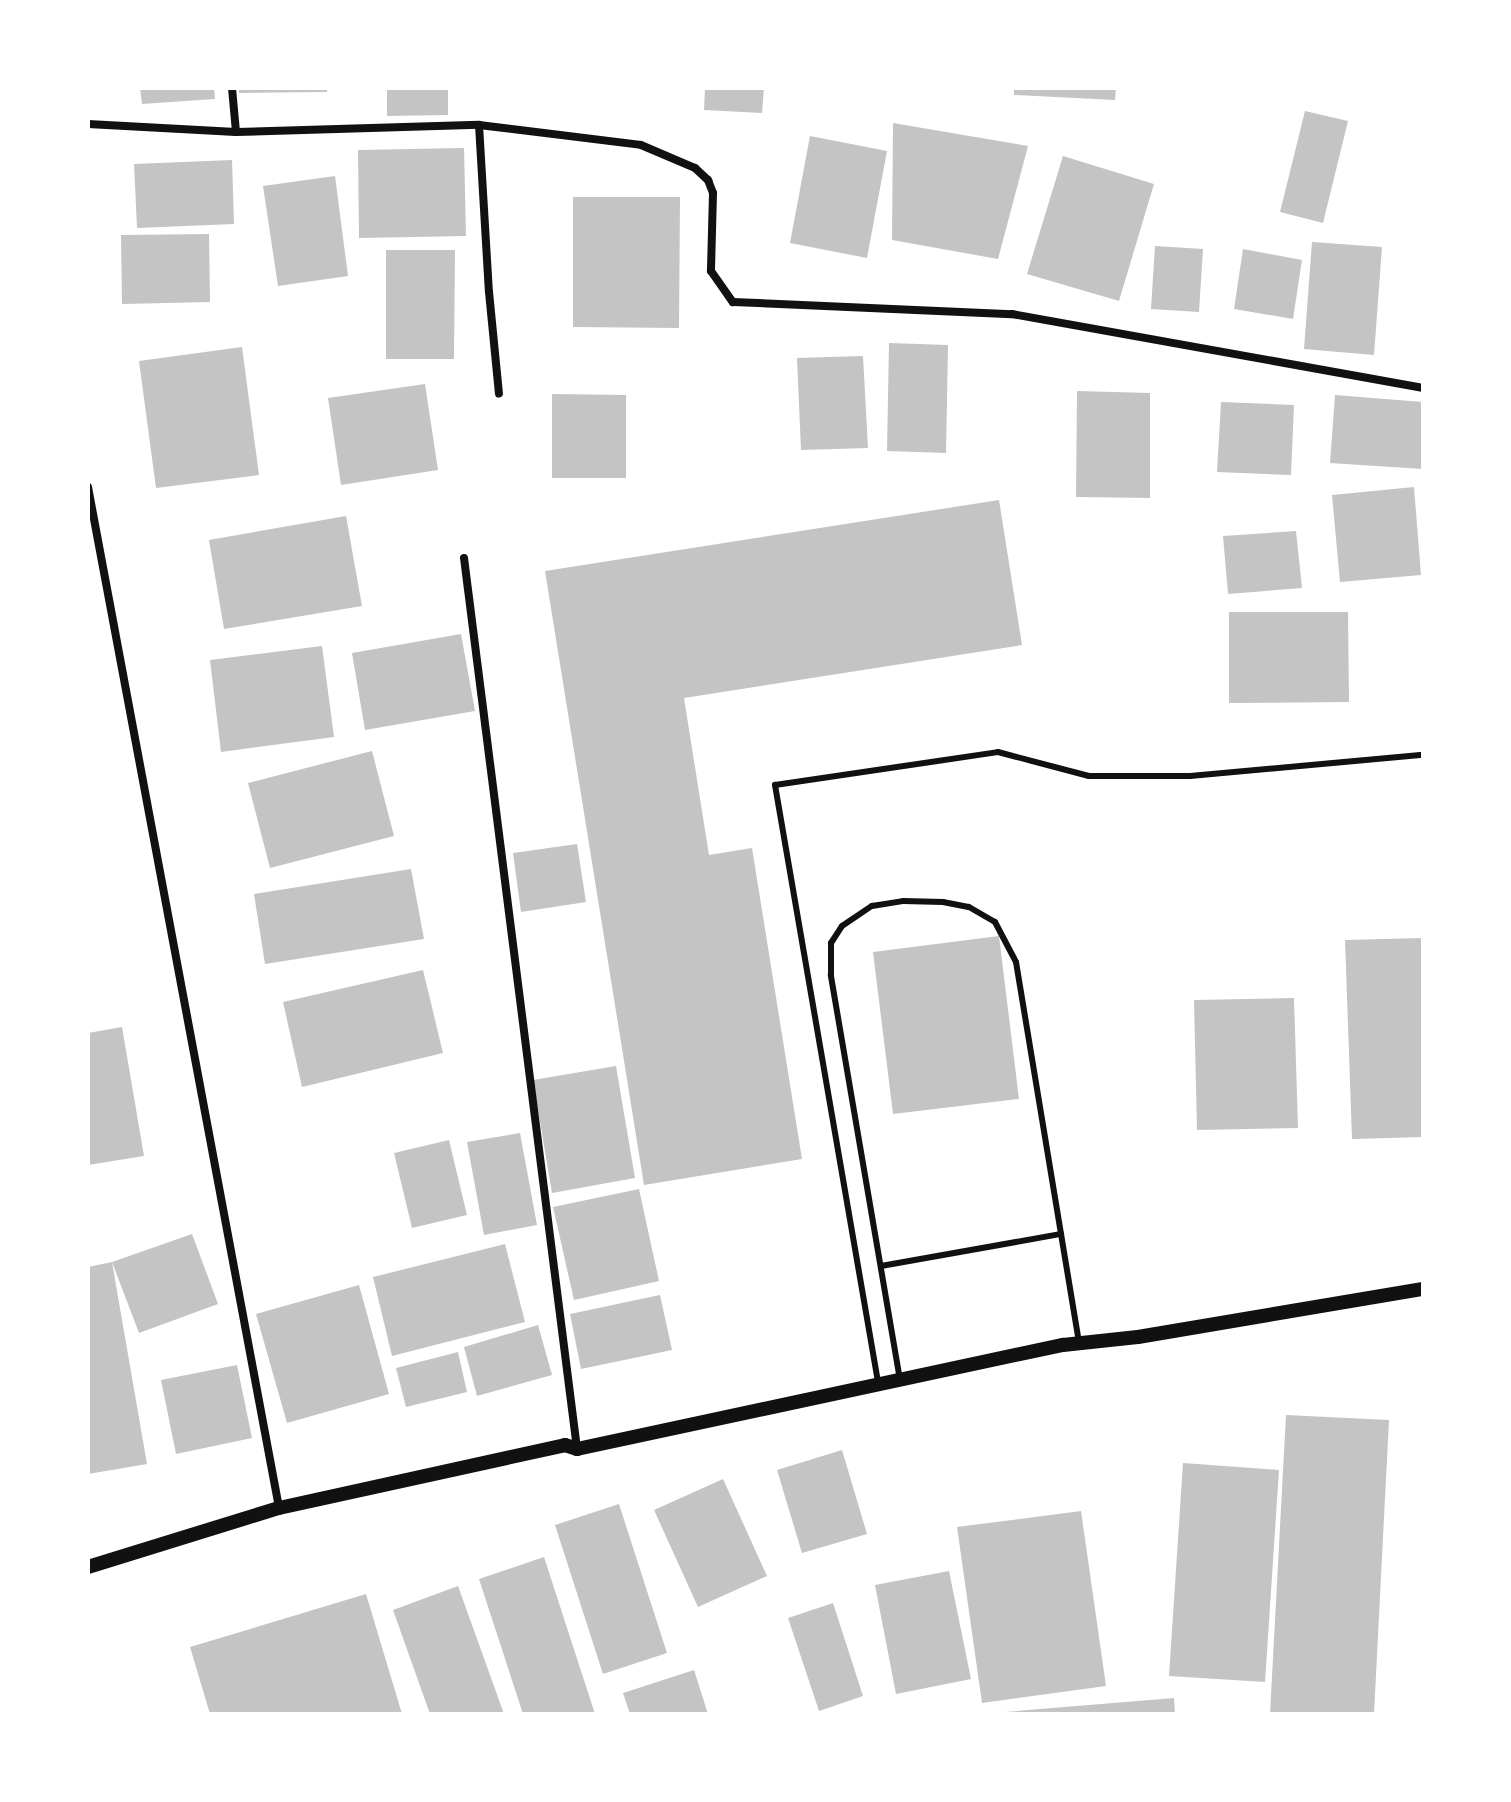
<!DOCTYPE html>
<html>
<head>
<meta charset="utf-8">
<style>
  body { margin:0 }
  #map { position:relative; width:1511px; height:1802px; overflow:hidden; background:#fff; font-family:"Exo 2",sans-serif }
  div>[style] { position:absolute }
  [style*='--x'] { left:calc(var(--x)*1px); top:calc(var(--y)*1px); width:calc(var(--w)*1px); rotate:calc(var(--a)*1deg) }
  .building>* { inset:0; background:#c4c4c4 }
  .service>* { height:6px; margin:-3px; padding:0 3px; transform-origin:3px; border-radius:3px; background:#111 }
  .minor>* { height:8px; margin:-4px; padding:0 4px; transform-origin:4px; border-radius:4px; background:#111 }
  .tertiary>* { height:14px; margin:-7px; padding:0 7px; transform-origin:7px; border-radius:7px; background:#111 }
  span { translate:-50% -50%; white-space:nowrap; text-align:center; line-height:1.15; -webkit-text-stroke:8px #fff; paint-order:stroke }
  .frame { position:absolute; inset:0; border:90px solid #fff; pointer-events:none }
</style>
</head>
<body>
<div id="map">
  <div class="building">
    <i style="clip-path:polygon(140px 88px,214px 88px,215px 99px,142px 104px)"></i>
    <i style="clip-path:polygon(239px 88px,327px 88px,327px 92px,239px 93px)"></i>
    <i style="clip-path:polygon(387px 88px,448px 88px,448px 115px,387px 116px)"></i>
    <i style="clip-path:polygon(705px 88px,764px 88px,762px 113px,704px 110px)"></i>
    <i style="clip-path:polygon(1014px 88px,1116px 88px,1115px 100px,1014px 95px)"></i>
    <i style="clip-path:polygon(1305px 111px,1348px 121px,1323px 223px,1280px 212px)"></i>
    <i style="clip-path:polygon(893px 123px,1028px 146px,998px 259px,892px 240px)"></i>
    <i style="clip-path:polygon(810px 136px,887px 151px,867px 258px,790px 243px)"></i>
    <i style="clip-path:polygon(464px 148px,466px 236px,359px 238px,358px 150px)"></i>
    <i style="clip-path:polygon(1063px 156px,1154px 184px,1119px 301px,1027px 274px)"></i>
    <i style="clip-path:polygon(232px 160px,234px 224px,137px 228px,134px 164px)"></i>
    <i style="clip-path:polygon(335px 176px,348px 276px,278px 286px,263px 186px)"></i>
    <i style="clip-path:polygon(573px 197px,680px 197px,679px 328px,573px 327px)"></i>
    <i style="clip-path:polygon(209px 234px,210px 302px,122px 304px,121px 235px)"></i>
    <i style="clip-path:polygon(1312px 242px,1382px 247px,1374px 355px,1304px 349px)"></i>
    <i style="clip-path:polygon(1155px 246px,1203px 249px,1199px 312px,1151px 309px)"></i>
    <i style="clip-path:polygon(1243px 249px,1302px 260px,1293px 319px,1234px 309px)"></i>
    <i style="clip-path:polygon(386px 250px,455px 250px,454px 359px,386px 359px)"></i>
    <i style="clip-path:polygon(889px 343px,948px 345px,946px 453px,887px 451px)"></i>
    <i style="clip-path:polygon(242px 347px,259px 475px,156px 488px,139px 361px)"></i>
    <i style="clip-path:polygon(863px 356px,868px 448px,801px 450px,797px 358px)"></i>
    <i style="clip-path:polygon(425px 384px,438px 470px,341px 485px,328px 398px)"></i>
    <i style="clip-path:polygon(1077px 391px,1150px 393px,1150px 498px,1076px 497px)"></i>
    <i style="clip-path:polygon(552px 394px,626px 395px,626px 478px,552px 478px)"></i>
    <i style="clip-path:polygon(1335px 395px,1423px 402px,1423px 469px,1330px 463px)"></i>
    <i style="clip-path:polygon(1221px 402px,1294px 405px,1291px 475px,1217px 472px)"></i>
    <i style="clip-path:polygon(1414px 487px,1421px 575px,1340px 582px,1332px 495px)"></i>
    <i style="clip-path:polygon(999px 500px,1022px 645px,684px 698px,709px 855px,752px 848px,802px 1159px,644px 1185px,545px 571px)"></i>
    <i style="clip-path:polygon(346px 516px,362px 606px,224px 629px,209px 540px)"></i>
    <i style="clip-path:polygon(1296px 531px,1302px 588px,1228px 594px,1223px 536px)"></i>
    <i style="clip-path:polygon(1229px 612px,1348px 612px,1349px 702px,1229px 703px)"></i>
    <i style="clip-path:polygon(461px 634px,475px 711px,365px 730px,352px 653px)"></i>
    <i style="clip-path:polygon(322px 646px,334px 737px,221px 752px,210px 660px)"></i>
    <i style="clip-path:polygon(372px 751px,394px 836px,270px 868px,248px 783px)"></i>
    <i style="clip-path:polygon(577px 844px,586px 902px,521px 912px,513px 853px)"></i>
    <i style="clip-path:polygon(411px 869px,424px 939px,265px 964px,254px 894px)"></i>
    <i style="clip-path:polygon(999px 936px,1019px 1099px,893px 1114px,873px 952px)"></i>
    <i style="clip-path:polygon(1423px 938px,1423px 1137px,1352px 1139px,1345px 940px)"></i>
    <i style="clip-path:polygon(423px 970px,443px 1053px,302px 1087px,283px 1002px)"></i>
    <i style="clip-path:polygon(1294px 998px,1298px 1128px,1197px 1130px,1194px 1000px)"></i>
    <i style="clip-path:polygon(122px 1027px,144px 1156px,88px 1165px,88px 1033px)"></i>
    <i style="clip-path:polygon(616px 1066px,635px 1178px,552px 1193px,533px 1080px)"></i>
    <i style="clip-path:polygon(520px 1133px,537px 1225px,484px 1235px,467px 1142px)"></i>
    <i style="clip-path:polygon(449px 1140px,467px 1215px,412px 1228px,394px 1153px)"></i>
    <i style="clip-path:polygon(639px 1189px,659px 1281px,574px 1300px,553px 1207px)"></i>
    <i style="clip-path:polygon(192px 1234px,218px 1304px,139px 1333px,112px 1262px,147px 1464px,88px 1474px,88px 1267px,112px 1262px)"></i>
    <i style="clip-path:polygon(505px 1244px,525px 1322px,392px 1356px,373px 1277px)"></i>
    <i style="clip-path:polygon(359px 1285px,389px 1394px,287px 1423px,256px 1314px)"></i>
    <i style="clip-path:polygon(660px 1295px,672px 1350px,581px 1369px,570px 1314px)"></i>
    <i style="clip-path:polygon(538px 1325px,552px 1375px,477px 1396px,464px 1347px)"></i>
    <i style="clip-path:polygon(458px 1352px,467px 1392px,406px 1407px,396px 1368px)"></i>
    <i style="clip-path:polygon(237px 1365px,252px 1438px,176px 1454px,161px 1380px)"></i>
    <i style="clip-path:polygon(1286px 1415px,1389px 1420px,1374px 1714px,1270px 1714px)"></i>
    <i style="clip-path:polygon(842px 1450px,867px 1534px,802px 1553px,777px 1470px)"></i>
    <i style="clip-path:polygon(1183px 1463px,1279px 1470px,1265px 1682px,1169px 1676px)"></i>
    <i style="clip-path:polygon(723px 1479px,767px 1576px,698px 1607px,654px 1510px)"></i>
    <i style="clip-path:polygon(619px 1504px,667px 1653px,603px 1674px,555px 1525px)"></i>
    <i style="clip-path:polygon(1081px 1511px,1106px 1686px,982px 1703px,957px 1527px)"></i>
    <i style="clip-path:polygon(544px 1557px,595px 1714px,523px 1714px,479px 1579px)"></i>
    <i style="clip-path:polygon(949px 1571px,971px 1679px,896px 1694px,875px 1585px)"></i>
    <i style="clip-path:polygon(458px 1586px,504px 1714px,430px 1714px,393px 1610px)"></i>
    <i style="clip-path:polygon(366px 1594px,402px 1714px,210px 1714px,190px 1647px)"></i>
    <i style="clip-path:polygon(833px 1603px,863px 1696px,819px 1711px,788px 1618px)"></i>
    <i style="clip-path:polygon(694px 1670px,708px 1714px,630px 1714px,623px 1693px)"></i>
    <i style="clip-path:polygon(1174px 1698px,1175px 1714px,1005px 1714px,1005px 1712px)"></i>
  </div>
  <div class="service">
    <i style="--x:881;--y:1266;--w:183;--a:-10.1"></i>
    <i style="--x:900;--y:1380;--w:411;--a:-99.7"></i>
    <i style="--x:831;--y:975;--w:32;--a:-90"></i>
    <i style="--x:831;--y:943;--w:20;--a:-57"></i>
    <i style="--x:842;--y:926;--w:36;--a:-34"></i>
    <i style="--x:872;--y:906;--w:31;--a:-9"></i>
    <i style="--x:903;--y:901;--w:40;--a:1.4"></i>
    <i style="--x:943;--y:902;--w:26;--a:11"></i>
    <i style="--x:969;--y:907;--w:30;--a:30"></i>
    <i style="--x:995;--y:922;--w:45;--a:62.3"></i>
    <i style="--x:1016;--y:962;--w:386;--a:80.6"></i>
    <i style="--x:878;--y:1382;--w:606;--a:-99.79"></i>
    <i style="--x:775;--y:785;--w:225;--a:-8.4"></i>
    <i style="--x:998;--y:752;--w:94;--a:14.8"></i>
    <i style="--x:1089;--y:776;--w:101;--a:0"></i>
    <i style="--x:1190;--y:776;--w:234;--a:-5.2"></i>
  </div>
  <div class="minor">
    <i style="--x:232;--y:88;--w:44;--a:84.8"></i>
    <i style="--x:88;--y:124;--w:148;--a:3.1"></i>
    <i style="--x:236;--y:132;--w:243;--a:-1.7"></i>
    <i style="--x:479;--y:125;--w:163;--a:7"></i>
    <i style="--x:641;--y:145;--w:59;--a:23.1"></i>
    <i style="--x:695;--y:168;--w:18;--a:43"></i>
    <i style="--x:708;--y:180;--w:14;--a:69"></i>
    <i style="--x:713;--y:193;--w:78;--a:91.5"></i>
    <i style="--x:711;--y:271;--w:38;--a:55"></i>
    <i style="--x:733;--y:302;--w:279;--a:2.5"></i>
    <i style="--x:1012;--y:314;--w:418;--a:10.2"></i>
    <i style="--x:479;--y:125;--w:167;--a:86.6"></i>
    <i style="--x:489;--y:292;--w:102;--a:84.4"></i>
    <i style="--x:88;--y:487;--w:1039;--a:79.4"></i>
    <i style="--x:464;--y:558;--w:898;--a:82.77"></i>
  </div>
  <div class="tertiary">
    <i style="--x:88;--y:1567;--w:200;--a:-17.2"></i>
    <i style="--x:279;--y:1508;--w:293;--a:-12.4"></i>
    <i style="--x:565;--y:1445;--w:13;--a:18"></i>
    <i style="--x:577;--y:1449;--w:497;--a:-12.1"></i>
    <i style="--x:1063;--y:1345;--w:75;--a:-6.1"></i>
    <i style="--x:1138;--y:1337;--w:289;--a:-9.6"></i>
  </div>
  <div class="frame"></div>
</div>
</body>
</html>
